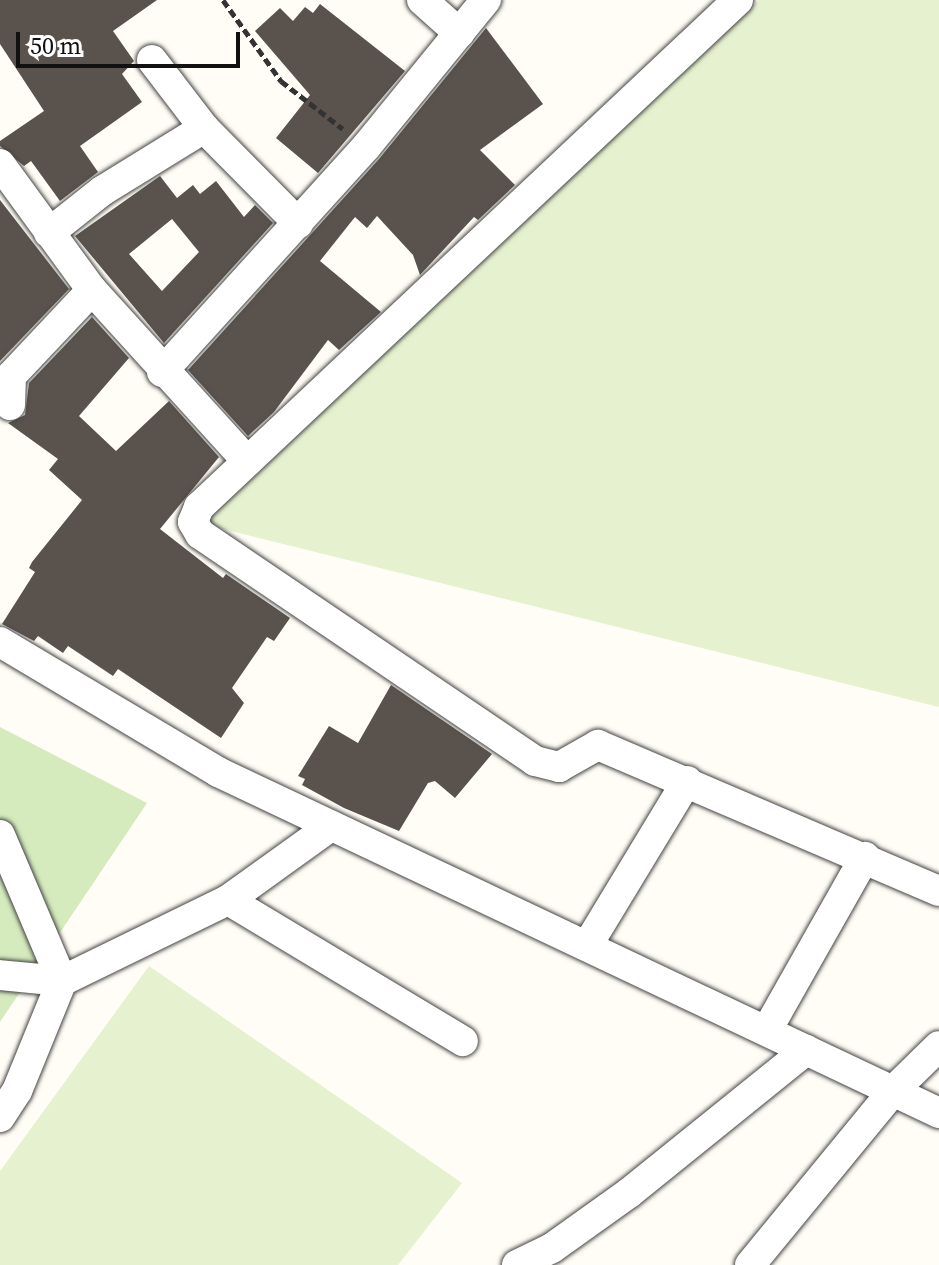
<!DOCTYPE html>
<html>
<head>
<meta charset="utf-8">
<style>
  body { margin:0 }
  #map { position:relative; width:939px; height:1265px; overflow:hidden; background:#fffdf5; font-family:"Source Serif 4",serif }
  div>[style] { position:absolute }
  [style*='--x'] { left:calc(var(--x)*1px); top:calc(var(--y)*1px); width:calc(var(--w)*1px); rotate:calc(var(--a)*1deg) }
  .green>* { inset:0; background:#d5ebbd }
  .pitch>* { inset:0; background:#e6f2cf }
  .building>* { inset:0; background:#5a524d }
  .path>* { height:5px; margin-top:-2.5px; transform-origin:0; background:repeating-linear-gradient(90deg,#333 0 8px,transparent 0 12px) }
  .roads { filter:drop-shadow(0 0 2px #444) drop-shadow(0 0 2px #444) }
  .minor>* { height:30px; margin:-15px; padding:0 15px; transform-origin:15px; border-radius:15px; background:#fff }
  span { translate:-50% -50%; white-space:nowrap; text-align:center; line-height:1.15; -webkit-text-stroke:8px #fff; paint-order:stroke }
  .scale { position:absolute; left:16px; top:32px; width:224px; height:36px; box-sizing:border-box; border:4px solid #111; border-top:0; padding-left:10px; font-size:24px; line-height:28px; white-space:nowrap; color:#111; -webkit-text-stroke:6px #fff; paint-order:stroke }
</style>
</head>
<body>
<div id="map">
  <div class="green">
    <i style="clip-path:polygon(0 727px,147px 803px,0 1022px)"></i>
  </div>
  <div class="pitch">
    <i style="clip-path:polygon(759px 0,939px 0,939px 707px,203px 524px)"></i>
    <i style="clip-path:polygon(149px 966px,462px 1183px,398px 1265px,0 1265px,0 1171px)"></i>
  </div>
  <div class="building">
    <i style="clip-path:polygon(0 0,157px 0,113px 31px,134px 61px,122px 74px,142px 102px,80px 146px,98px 172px,60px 201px,31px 161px,24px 166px,0 146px,0 141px,44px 111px,0 44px)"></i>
    <i style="clip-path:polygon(320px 4px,405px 71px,318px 173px,276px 138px,310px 95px,255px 31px,280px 8px,293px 21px,305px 7px,313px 13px)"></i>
    <i style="clip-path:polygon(486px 28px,543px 104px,480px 150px,515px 185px,478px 220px,474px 217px,420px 275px,413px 255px,377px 216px,367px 228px,355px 217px,320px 261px,381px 312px,339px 350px,328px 340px,274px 412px,248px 436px,188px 370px,379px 159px)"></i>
    <i style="clip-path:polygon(evenodd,160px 176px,177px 198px,193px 185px,200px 194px,216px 181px,244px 217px,255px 205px,273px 223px,164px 343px,75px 236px,160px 176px,172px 219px,199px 252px,162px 291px,129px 254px,172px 219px)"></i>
    <i style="clip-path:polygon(0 200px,69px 289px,0 361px)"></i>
    <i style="clip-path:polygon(92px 317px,129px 358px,79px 416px,116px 451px,169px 401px,219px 457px,160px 529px,223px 578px,226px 574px,290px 618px,274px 641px,267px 637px,232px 688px,244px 703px,221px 738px,118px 669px,113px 676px,68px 646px,63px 653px,38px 636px,34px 641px,2px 624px,35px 572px,29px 568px,32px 562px,82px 500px,49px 470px,58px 459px,8px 423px,25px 415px,29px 383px)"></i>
    <i style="clip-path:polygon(391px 685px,492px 754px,455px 798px,435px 781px,428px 783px,399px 831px,344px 808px,302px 785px,305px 779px,298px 776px,329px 726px,358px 743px)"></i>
  </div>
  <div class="path">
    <i style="--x:223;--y:0;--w:100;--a:54.4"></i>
    <i style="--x:281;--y:81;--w:78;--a:37.7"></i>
  </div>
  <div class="roads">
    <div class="minor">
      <i style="--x:422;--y:0;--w:50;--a:41.7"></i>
      <i style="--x:738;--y:0;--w:740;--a:136.75"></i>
      <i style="--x:199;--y:507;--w:16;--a:112"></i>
      <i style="--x:193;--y:522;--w:14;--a:60"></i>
      <i style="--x:200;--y:534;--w:405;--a:34.1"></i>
      <i style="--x:535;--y:761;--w:25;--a:14"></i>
      <i style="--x:559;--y:767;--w:45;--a:-29.4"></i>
      <i style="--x:598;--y:745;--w:371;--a:23.2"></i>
      <i style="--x:152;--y:60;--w:86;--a:52.6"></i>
      <i style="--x:204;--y:128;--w:134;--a:45.3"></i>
      <i style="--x:0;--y:164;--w:156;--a:53.9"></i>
      <i style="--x:92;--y:290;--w:231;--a:47.8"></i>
      <i style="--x:49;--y:233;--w:68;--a:-38.4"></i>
      <i style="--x:102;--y:191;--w:120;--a:-31.7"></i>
      <i style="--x:162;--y:372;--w:304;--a:-47.8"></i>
      <i style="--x:366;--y:147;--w:190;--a:-50.8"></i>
      <i style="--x:10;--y:405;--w:29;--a:-88"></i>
      <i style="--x:11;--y:376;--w:118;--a:-46.7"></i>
      <i style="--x:0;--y:642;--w:254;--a:30.8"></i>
      <i style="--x:218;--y:772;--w:798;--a:25.31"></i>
      <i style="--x:0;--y:835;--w:159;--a:67"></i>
      <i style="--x:62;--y:981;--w:62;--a:-174.5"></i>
      <i style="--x:228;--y:900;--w:274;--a:31"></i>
      <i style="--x:587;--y:946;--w:193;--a:-58.8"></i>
      <i style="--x:767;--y:1030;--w:199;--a:-60.5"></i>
      <i style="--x:0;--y:1117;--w:31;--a:-57"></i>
      <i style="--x:17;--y:1091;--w:119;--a:-67.8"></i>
      <i style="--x:62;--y:981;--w:185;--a:-26"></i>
      <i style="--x:228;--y:900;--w:127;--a:-35.7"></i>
      <i style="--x:517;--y:1265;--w:39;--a:-26"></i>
      <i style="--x:552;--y:1248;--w:95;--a:-35.5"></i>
      <i style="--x:629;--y:1193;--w:228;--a:-38.9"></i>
      <i style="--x:750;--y:1265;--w:225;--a:-50.6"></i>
      <i style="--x:893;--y:1091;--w:64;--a:-44.4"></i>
    </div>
  </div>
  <div class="scale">50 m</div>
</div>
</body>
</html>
